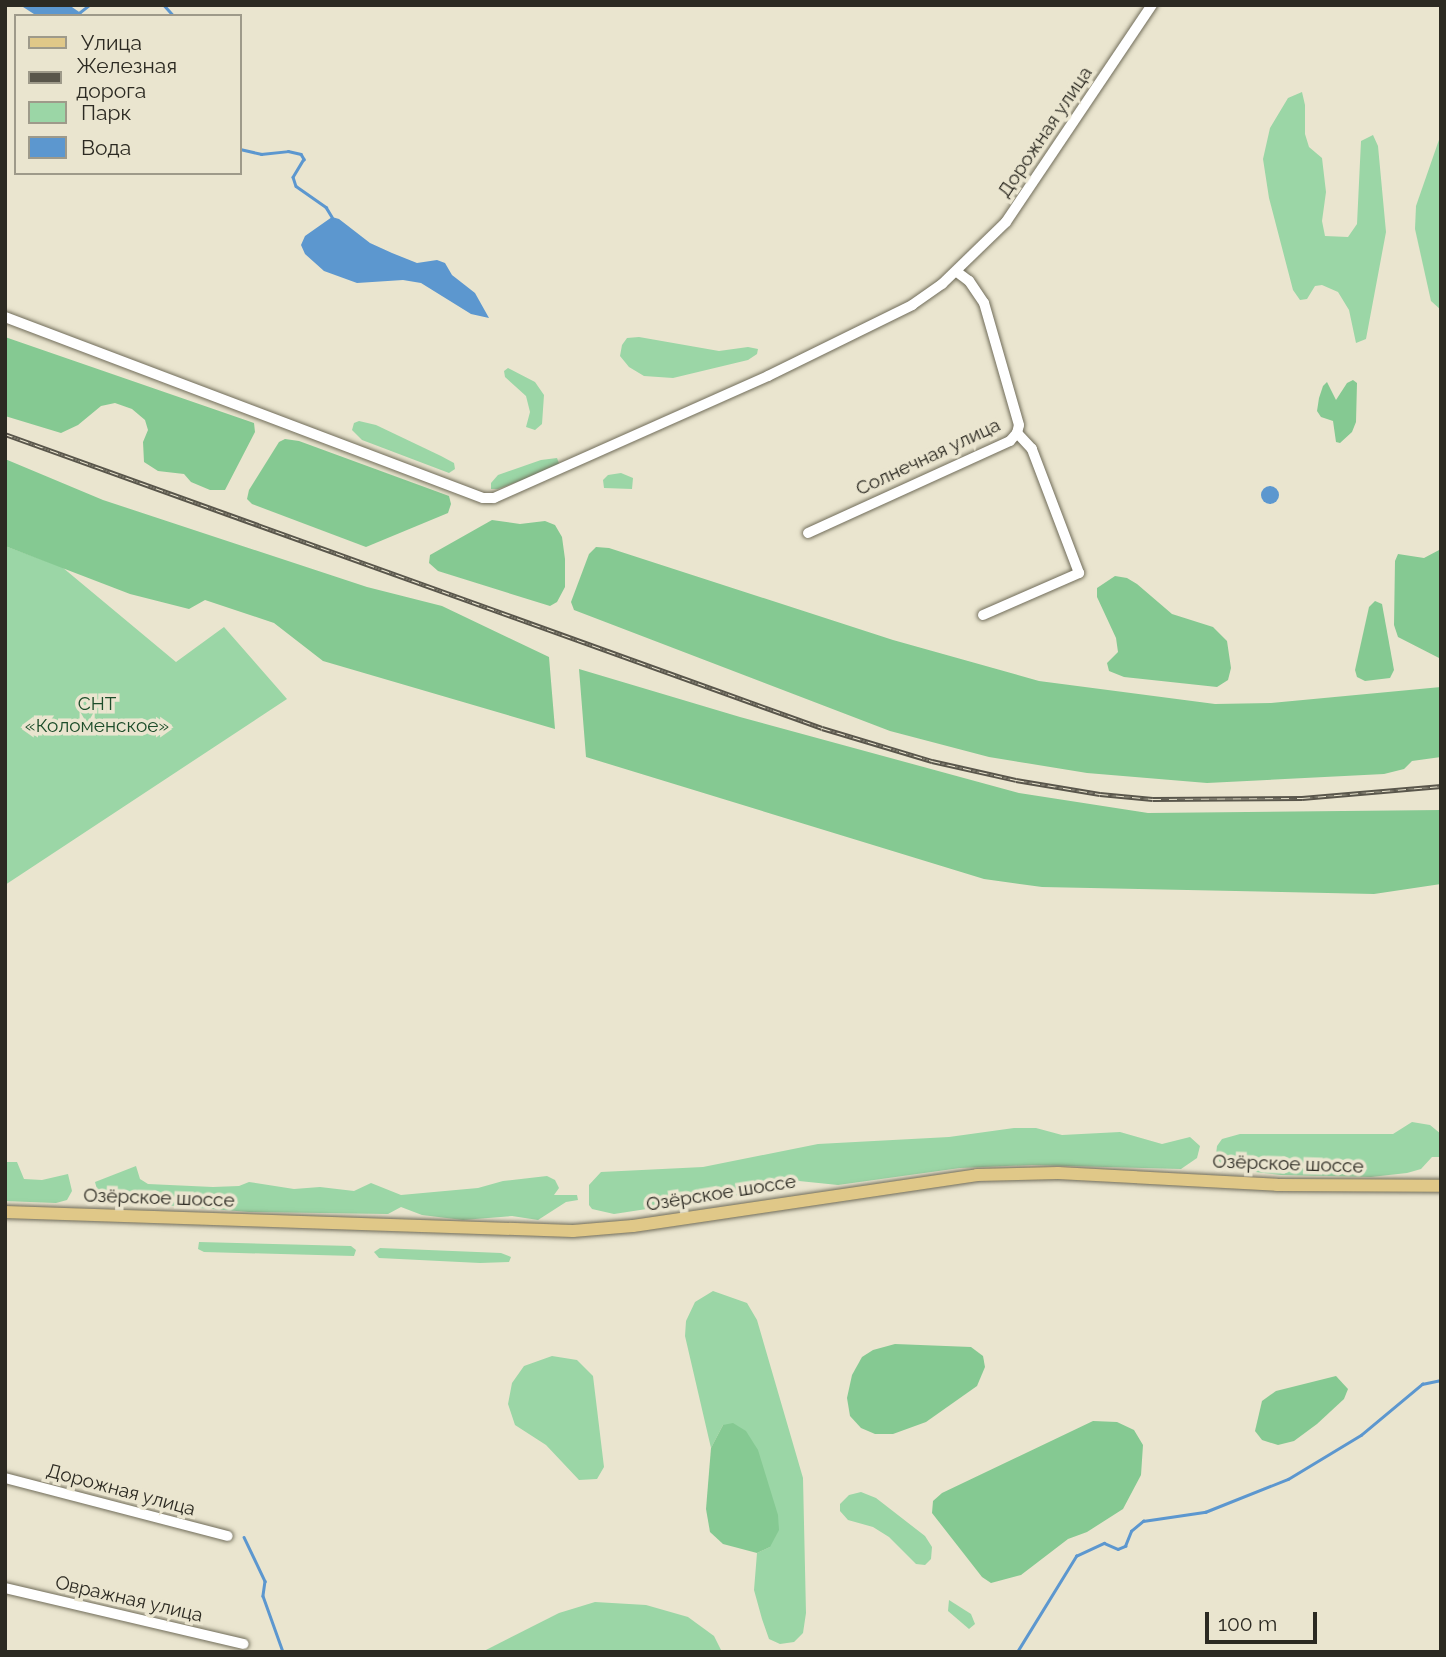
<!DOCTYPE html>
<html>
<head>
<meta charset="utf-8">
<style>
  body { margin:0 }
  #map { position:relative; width:1446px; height:1657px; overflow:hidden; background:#eae5cf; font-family:Raleway,sans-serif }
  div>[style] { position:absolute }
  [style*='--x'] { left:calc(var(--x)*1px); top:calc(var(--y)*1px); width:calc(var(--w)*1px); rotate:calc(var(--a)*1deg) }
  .green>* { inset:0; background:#9bd6a6 }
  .forest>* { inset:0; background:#85c992 }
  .water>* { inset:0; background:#5c97cf }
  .round { border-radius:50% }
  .stream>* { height:2.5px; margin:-1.25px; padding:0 1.25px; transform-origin:1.25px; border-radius:1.25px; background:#5c97cf }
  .roads { filter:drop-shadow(0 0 2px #706c59) drop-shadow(0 0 2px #706c59) }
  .minor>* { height:10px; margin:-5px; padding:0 5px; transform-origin:5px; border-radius:5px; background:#fff }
  .major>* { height:12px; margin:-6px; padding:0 6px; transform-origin:6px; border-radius:6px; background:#e0c888 }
  .rail>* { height:5px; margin-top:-2.5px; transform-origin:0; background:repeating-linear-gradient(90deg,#eae5cf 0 8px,#59564b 0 16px); box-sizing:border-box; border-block:2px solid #59564b }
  span { translate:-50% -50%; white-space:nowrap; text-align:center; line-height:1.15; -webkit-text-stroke:7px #eae5cf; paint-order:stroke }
  .street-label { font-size:19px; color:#2c2a22 }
  .park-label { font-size:19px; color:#1d4d2a }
  .frame { position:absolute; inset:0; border:7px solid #2c2a22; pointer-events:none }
  .legend { position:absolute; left:14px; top:14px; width:228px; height:161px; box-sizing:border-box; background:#eae5cf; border:2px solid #9e9a8a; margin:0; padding:9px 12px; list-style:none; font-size:21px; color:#2c2a22 }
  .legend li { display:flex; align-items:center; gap:14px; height:35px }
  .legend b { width:35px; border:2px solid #9e9a8a }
  .scale { position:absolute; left:1205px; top:1612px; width:112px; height:32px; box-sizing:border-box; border:4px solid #2c2a22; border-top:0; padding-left:9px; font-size:21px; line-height:24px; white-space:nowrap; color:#2c2a22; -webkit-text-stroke:5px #eae5cf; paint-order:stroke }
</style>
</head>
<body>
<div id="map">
  <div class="green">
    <i style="clip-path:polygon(1302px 92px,1305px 105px,1305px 134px,1309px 147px,1322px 158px,1326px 192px,1322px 221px,1325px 236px,1348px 237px,1357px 224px,1361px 141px,1373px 135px,1378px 146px,1386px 232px,1366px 339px,1356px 343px,1349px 310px,1338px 292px,1322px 285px,1315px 286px,1307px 299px,1300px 300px,1293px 290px,1269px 198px,1263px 159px,1270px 128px,1288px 98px)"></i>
    <i style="clip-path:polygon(1441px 134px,1441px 310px,1431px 301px,1415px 229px,1416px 206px)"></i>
    <i style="clip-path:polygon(639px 337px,719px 351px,748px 347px,758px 349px,757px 354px,748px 360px,673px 378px,644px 376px,629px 367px,620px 356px,622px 345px,627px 338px)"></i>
    <i style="clip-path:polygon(508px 368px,535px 382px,544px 395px,542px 424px,535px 430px,526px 427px,530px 412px,526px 396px,505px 377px,504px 371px)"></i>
    <i style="clip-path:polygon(359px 421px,376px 425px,441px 456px,454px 463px,455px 469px,449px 473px,362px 440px,352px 430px,354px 423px)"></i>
    <i style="clip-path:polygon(557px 458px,560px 466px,498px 489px,491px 489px,491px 483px,498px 475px,541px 460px)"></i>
    <i style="clip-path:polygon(621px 473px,633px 478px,632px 489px,604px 488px,603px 480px,608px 475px)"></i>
    <i style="clip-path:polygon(5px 546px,62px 567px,176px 662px,224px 627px,287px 699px,5px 885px)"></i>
    <i style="clip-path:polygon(1412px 1122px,1430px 1125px,1441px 1134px,1441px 1157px,1432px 1157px,1421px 1169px,1407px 1173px,1371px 1177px,1281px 1175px,1223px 1168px,1216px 1155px,1217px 1146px,1222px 1139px,1240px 1134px,1393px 1134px)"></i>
    <i style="clip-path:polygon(1014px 1128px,1036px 1128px,1062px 1135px,1120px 1132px,1162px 1144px,1190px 1137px,1200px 1146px,1197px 1158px,1181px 1169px,1032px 1165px,960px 1168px,838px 1185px,799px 1181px,771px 1190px,614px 1214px,592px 1209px,589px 1205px,589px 1185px,601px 1172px,703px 1167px,818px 1144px,949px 1137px)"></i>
    <i style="clip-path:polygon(5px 1162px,17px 1162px,24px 1179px,42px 1180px,68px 1174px,72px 1191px,67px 1200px,56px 1203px,5px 1201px)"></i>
    <i style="clip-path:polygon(136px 1166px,140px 1179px,148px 1184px,213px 1187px,239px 1186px,249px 1182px,294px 1189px,320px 1187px,354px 1191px,371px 1183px,401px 1195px,478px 1188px,503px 1181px,547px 1176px,555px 1180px,559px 1188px,554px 1195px,577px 1195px,578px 1200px,566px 1202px,538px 1220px,512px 1216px,463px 1220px,422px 1215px,401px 1207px,388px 1214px,249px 1212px,113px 1201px,98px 1193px,95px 1182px)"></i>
    <i style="clip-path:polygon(199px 1242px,351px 1246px,356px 1250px,354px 1256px,204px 1252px,198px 1249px)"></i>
    <i style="clip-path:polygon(380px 1248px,501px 1253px,511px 1257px,509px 1262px,480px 1263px,379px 1258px,374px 1252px)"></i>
    <i style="clip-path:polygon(713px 1291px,747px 1303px,757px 1320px,803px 1478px,806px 1613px,803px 1633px,794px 1642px,780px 1644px,769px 1639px,762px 1619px,754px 1590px,757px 1553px,770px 1547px,723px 1425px,711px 1448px,685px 1336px,686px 1321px,695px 1302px)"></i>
    <i style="clip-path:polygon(552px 1356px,577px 1360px,593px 1376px,604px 1467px,597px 1479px,579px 1480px,546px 1445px,515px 1425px,508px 1404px,512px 1383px,524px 1366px)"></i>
    <i style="clip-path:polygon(861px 1492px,876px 1498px,925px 1536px,932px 1547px,931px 1559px,925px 1565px,916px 1564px,889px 1537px,873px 1527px,848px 1520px,840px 1511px,840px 1504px,849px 1495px)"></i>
    <i style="clip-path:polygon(949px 1600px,971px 1614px,975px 1624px,969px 1629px,948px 1611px)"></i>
    <i style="clip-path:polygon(595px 1602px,646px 1605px,688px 1617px,714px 1636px,722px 1652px,482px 1652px,559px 1613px)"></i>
  </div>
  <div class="forest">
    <i style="clip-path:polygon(5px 337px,254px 423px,255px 432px,225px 490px,210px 490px,191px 482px,184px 474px,158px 471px,144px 462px,143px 442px,148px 430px,145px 420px,132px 409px,115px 403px,101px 406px,78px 425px,61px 433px,5px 416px)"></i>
    <i style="clip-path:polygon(1353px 380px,1357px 383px,1356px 422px,1352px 432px,1340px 443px,1336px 442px,1333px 421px,1321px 417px,1317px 411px,1319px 398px,1323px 386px,1327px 382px,1336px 400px,1347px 383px)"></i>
    <i style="clip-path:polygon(285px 439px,299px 441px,449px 496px,451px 504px,448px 513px,366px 547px,252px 504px,247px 499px,249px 490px,279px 442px)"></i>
    <i style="clip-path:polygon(5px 459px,103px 500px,367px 587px,442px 606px,549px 657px,555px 729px,323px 661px,274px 623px,205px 600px,189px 609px,130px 594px,5px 546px)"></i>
    <i style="clip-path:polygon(492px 520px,520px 524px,545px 521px,555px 525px,562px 537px,565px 559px,565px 587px,557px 602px,550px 606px,438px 571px,429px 563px,430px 555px)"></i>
    <i style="clip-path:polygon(596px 547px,609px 548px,893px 640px,1039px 681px,1215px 704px,1271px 703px,1441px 687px,1441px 757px,1412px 761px,1404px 769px,1384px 774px,1207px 783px,1087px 773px,989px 757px,890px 731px,574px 610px,571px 602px,589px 554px)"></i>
    <i style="clip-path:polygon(1441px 549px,1441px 659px,1398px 637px,1394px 625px,1395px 561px,1398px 554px,1424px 558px)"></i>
    <i style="clip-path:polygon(1115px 576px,1127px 578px,1137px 584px,1172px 614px,1213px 627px,1227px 641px,1231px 668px,1228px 680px,1217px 687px,1124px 677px,1109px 671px,1107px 663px,1118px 652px,1116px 638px,1097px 597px,1097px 588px)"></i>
    <i style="clip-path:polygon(1375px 601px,1382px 604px,1394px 670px,1390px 678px,1365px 681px,1357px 677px,1355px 670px,1369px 607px)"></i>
    <i style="clip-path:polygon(579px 669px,740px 717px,1019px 793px,1148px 813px,1441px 810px,1441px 884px,1374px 894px,1042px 887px,984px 879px,586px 757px)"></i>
    <i style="clip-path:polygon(895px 1344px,971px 1347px,983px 1356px,985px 1367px,977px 1386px,926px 1422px,893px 1434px,875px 1434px,861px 1428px,850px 1416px,847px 1398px,852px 1375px,862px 1357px,873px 1350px)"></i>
    <i style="clip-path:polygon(1336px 1376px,1348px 1389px,1344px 1399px,1317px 1424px,1294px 1441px,1278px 1445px,1262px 1440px,1255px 1431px,1262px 1401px,1276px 1391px)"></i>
    <i style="clip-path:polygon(1093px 1421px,1117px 1422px,1134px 1430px,1143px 1445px,1141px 1475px,1123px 1509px,1087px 1532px,1068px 1539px,1021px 1575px,991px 1583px,982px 1577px,932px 1513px,933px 1501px,942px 1493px)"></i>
    <i style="clip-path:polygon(733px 1423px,746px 1431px,758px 1450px,778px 1515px,779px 1530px,770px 1547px,757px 1553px,723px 1544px,710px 1532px,706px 1509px,711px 1448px,723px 1425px)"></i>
  </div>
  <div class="water">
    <i style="clip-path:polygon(20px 5px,69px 5px,85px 16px,37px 16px)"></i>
    <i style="clip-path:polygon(332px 217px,339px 219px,370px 243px,392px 253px,417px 263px,437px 260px,445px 263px,452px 275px,475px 293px,489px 318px,471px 314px,421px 283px,403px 280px,357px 283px,324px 271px,305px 254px,301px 245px,305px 236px)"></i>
    <i class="round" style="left:1261px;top:486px;width:18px;height:18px"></i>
  </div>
  <div class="stream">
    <i style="--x:164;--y:5;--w:15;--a:48"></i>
    <i style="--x:75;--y:16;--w:18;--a:-38"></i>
    <i style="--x:240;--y:149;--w:22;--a:13"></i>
    <i style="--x:261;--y:154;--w:27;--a:-6"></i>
    <i style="--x:288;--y:151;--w:13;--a:13"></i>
    <i style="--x:301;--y:154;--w:6;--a:59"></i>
    <i style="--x:304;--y:159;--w:21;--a:121"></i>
    <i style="--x:293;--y:177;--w:9;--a:72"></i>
    <i style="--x:296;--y:186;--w:37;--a:35"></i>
    <i style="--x:326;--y:207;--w:12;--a:59"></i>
    <i style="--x:244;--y:1537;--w:49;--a:64.5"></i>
    <i style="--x:265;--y:1581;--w:15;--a:98"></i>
    <i style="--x:263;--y:1596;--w:59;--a:70.3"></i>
    <i style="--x:1017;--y:1652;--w:113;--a:-58.4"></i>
    <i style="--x:1076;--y:1556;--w:31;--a:-25"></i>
    <i style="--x:1104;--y:1543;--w:15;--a:23"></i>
    <i style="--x:1118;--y:1549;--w:8;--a:-23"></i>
    <i style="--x:1125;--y:1546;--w:16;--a:-68"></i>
    <i style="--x:1131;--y:1531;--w:16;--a:-40"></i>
    <i style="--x:1143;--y:1521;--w:63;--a:-8.3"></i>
    <i style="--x:1205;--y:1512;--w:89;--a:-21.7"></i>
    <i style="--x:1288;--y:1479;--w:85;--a:-31.1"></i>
    <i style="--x:1361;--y:1435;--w:80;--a:-39.9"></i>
    <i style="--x:1422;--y:1384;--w:19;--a:-12"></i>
  </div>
  <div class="roads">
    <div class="minor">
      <i style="--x:5;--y:317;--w:511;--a:20.74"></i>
      <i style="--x:483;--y:498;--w:11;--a:0"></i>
      <i style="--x:494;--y:498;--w:300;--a:-24"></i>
      <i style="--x:768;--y:376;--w:161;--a:-26.2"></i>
      <i style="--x:912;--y:305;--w:37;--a:-35"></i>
      <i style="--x:942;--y:284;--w:89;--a:-44.1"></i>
      <i style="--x:1006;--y:222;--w:262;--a:-56.1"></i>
      <i style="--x:808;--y:533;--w:222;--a:-24.5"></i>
      <i style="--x:1010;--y:441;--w:11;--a:-49"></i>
      <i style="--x:1017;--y:433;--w:8;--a:-76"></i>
      <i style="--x:1019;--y:425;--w:127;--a:-106"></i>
      <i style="--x:984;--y:303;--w:27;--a:-124"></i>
      <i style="--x:969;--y:281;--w:15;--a:-143"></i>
      <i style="--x:983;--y:615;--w:105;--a:-23.6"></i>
      <i style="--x:1079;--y:573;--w:133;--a:-110.8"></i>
      <i style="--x:1032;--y:449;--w:22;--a:-133"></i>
      <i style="--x:5;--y:1478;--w:230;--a:14.6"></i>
      <i style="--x:5;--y:1588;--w:245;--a:13.2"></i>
    </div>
    <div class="major">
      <i style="--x:5;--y:1212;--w:568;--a:1.92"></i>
      <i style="--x:573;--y:1231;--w:60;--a:-4.8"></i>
      <i style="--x:633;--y:1226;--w:348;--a:-8.4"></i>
      <i style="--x:977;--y:1175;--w:81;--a:-1.4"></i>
      <i style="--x:1058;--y:1173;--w:219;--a:3.1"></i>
      <i style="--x:1277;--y:1185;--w:164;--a:0.3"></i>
    </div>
  </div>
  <div class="rail">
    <i style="--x:5;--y:434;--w:868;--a:19.79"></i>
    <i style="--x:822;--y:728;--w:115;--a:16.7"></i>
    <i style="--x:932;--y:761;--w:86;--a:12.7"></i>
    <i style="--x:1016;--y:780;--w:85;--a:9.5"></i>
    <i style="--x:1100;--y:794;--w:53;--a:5.4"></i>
    <i style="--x:1153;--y:799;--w:149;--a:-0.4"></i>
    <i style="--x:1302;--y:798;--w:140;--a:-4.9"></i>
  </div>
  <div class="street-label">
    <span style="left:1045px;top:132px;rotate:-56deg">Дорожная улица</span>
    <span style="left:928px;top:457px;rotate:-25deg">Солнечная улица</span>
    <span style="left:1288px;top:1164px;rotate:2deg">Озёрское шоссе</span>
    <span style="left:721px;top:1193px;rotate:-9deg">Озёрское шоссе</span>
    <span style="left:159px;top:1198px;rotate:2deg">Озёрское шоссе</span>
    <span style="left:121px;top:1490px;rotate:15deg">Дорожная улица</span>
    <span style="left:129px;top:1599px;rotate:13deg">Овражная улица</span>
  </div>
  <div class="park-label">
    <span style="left:97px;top:715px">СНТ<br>«Коломенское»</span>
  </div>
  <div class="frame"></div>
  <ul class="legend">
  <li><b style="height:9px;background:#e0c888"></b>Улица</li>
  <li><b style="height:9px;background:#59564b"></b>Железная дорога</li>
  <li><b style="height:19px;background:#9bd6a6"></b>Парк</li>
  <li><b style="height:19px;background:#5c97cf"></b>Вода</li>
  </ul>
  <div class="scale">100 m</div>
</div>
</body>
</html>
